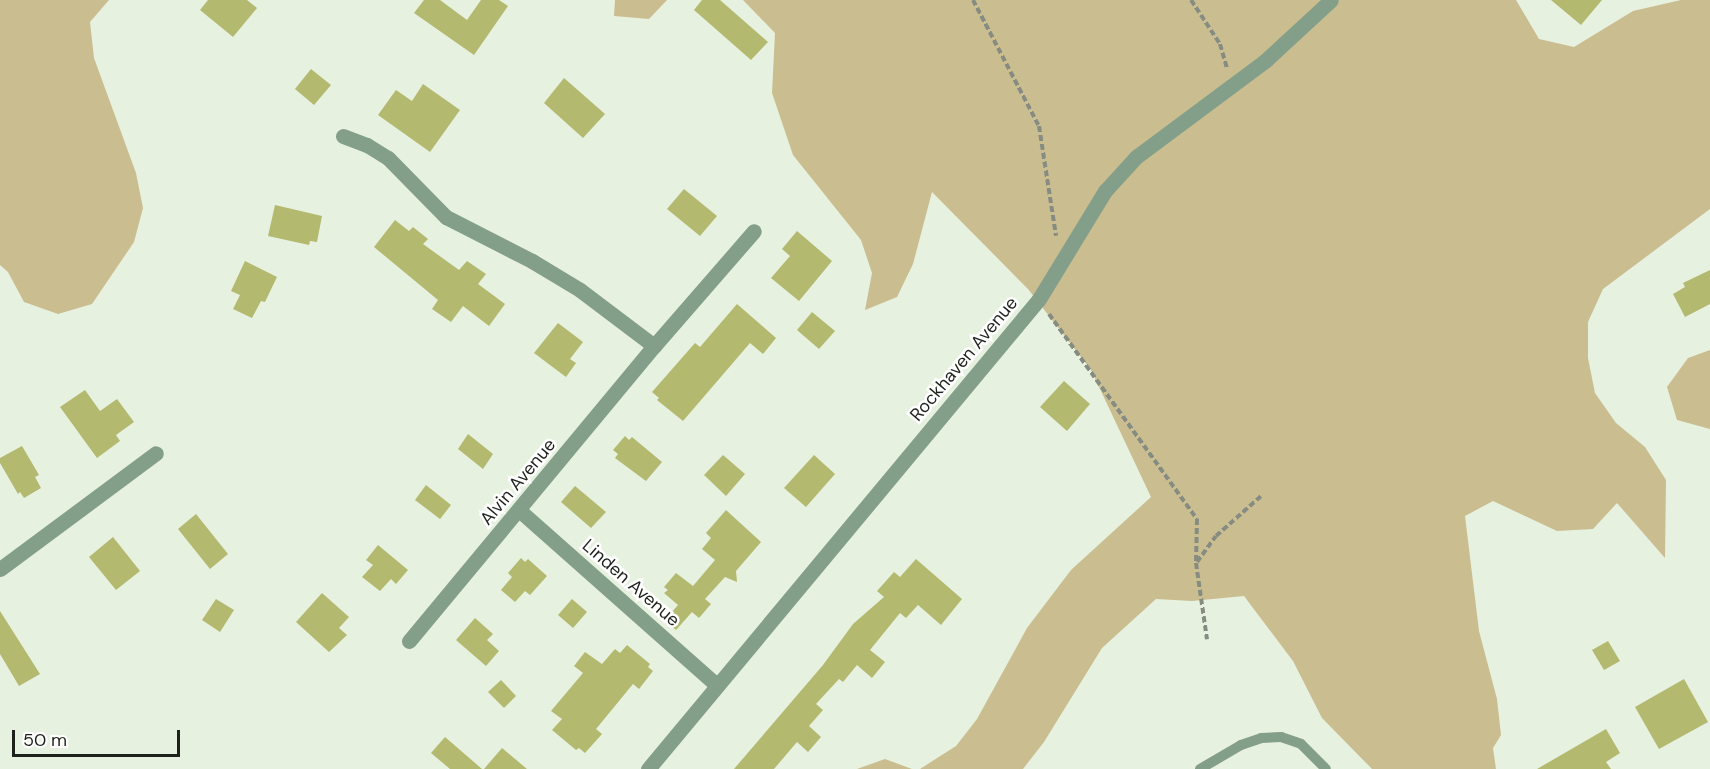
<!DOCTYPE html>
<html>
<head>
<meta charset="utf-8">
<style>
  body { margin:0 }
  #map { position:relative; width:1710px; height:769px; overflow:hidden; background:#e7f1e0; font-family:"DM Sans",sans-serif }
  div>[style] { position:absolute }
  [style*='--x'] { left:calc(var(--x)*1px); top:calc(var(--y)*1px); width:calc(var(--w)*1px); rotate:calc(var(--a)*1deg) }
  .green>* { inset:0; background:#cabd90 }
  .building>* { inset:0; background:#b3b96e }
  .path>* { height:4px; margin-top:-2px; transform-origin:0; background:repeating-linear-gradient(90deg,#868c81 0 6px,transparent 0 9px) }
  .service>* { height:10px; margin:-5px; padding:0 5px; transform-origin:5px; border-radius:5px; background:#849f89 }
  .minor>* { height:15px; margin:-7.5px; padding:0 7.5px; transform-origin:7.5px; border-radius:7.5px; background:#849f89 }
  span { translate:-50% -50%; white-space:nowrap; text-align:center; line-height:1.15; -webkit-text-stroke:5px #fff; paint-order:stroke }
  .street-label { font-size:18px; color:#1f221c }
  .scale { position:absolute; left:12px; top:730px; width:168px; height:27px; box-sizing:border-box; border:3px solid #1f221c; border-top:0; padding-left:8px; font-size:18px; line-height:21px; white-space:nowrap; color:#1f221c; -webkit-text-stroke:4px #fff; paint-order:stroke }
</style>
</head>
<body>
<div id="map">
  <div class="green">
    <i style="clip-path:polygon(0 0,109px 0,90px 22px,94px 58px,136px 173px,143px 208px,134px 242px,92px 304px,58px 314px,24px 302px,8px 272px,0 265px)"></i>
    <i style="clip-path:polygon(615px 0,667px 0,649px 19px,614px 16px)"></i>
    <i style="clip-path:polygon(743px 0,1516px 0,1539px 39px,1574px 47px,1633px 11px,1681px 0,1710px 0,1710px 209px,1603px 289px,1588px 322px,1588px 358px,1595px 393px,1616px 423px,1645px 447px,1666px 480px,1665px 558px,1617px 503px,1593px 529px,1557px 531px,1493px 501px,1465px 516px,1479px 631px,1497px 699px,1501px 735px,1493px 748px,1496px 769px,1372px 769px,1322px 718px,1293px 661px,1244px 596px,1192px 601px,1156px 599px,1102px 648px,1044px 742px,1023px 769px,920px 769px,956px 746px,977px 719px,1027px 628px,1071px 570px,1151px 497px,1091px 370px,1028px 289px,932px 192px,913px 264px,897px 297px,865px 310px,872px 273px,861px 240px,793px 155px,772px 93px,775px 33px)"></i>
    <i style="clip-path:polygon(1710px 350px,1710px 429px,1677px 420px,1667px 387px,1688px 358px)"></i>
    <i style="clip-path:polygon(885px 759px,912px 769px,857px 769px)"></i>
  </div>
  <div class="building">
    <i style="clip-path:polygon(208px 0,247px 0,257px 8px,233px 37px,200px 10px)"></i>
    <i style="clip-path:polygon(424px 0,440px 0,467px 20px,481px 0,499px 0,508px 6px,474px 55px,414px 13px)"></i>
    <i style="clip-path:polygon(702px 0,720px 0,768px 42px,751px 60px,694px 10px)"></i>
    <i style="clip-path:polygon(1551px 0,1602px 0,1581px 25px)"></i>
    <i style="clip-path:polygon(311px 69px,331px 85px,314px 105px,295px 89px)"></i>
    <i style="clip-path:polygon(564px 78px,605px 114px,583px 138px,544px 103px)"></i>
    <i style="clip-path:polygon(423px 84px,460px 110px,430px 152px,378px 115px,396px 90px,412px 101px)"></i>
    <i style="clip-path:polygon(684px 189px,717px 216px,700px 236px,667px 209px)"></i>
    <i style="clip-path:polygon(275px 205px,322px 216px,317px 242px,310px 241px,309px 245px,268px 236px)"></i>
    <i style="clip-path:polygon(395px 220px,409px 231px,413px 227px,428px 239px,423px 244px,459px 270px,467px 261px,486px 274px,478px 284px,505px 304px,489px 326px,463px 306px,451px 322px,432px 309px,438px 300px,374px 247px)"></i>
    <i style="clip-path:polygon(797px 231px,832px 261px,799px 301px,771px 278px,790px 256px,782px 249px)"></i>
    <i style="clip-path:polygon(245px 261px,277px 277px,265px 302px,261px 301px,252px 318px,233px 309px,240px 295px,231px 291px)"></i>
    <i style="clip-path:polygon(1710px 270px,1710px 304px,1685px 317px,1673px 294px,1685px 287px,1683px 283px)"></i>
    <i style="clip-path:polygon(737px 304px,776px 338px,763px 354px,750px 343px,683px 421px,657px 400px,659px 398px,652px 392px,695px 343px,700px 347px)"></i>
    <i style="clip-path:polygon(812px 312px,835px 331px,819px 349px,797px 330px)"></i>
    <i style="clip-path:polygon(558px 323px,583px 342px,570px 359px,576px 363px,566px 377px,534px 353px)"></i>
    <i style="clip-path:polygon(1064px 381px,1090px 404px,1067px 431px,1040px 407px)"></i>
    <i style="clip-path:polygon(85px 390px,100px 411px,117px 399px,134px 422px,116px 435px,120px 441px,97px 458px,60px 407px)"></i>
    <i style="clip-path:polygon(468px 434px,493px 454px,483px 469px,458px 449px)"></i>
    <i style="clip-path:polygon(625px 436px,629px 440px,632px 437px,662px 462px,646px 481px,615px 458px,618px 454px,613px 450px)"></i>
    <i style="clip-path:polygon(22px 446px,39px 475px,35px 477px,41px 488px,24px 498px,20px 492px,18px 494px,0 463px,0 458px)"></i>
    <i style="clip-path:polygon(723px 455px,745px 474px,726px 496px,704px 475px)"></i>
    <i style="clip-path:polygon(814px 455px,835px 474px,806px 507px,784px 488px)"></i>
    <i style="clip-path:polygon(426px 485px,451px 505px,440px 519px,415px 500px)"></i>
    <i style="clip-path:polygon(575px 486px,606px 512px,591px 528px,561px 502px)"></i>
    <i style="clip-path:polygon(726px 510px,761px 542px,736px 571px,737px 582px,725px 577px,705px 599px,711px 604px,699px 618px,692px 612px,676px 630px,665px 620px,678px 605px,664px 593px,668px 590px,664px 587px,676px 573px,693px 586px,715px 560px,702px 549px,711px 538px,706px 533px)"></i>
    <i style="clip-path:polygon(196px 514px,228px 554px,210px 569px,178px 529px)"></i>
    <i style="clip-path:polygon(113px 537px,140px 571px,116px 590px,89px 557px)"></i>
    <i style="clip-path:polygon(378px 545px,408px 570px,396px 584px,391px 579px,380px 591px,362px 577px,373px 565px,366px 560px)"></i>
    <i style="clip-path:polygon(521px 558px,525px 562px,528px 559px,547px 576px,530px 595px,525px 591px,515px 602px,501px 590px,512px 577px,508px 573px)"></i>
    <i style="clip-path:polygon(916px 559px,962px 599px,941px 625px,918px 605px,906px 618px,900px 613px,870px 650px,885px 662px,872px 678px,857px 665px,843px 682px,839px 679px,816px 704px,823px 710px,809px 726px,821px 737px,808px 752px,797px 742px,774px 769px,734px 769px,823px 665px,853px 624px,884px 597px,877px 591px,894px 572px,900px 577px)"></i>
    <i style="clip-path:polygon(322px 593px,349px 617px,339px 628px,347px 635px,329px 652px,296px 622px)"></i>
    <i style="clip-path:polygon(216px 599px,234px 610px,220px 632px,202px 620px)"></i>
    <i style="clip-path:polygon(572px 599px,587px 612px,573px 628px,558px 615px)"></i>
    <i style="clip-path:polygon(0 611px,40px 674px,19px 686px,0 654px)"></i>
    <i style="clip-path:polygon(475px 618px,493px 634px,487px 640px,499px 651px,486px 666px,456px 640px)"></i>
    <i style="clip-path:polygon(1608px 641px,1620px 661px,1604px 670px,1592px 650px)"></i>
    <i style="clip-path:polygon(627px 645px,650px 664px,648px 667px,653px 671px,639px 689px,633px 684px,596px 729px,602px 734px,585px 753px,579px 748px,576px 750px,552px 730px,562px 719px,551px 711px,583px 673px,574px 666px,585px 652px,602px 664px,615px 649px,620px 653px)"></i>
    <i style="clip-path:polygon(1684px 679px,1708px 722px,1659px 749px,1635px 707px)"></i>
    <i style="clip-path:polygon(501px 680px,516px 696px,504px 708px,488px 692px)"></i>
    <i style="clip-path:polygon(1606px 729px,1620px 753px,1606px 762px,1611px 769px,1537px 769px)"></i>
    <i style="clip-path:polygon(445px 737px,482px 769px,450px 769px,431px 753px)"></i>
    <i style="clip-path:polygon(502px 748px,527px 769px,484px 769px)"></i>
  </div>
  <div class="path">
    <i style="--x:973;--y:0;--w:142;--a:62.4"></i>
    <i style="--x:1039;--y:126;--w:111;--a:81.2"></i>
    <i style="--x:1191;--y:0;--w:53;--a:56.6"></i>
    <i style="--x:1220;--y:44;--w:25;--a:74"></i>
    <i style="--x:1049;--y:314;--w:253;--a:54.2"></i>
    <i style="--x:1197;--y:519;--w:44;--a:91.3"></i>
    <i style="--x:1196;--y:563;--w:77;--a:81.8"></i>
    <i style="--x:1197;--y:562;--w:32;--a:-54"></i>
    <i style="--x:1216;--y:536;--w:60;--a:-41.6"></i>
  </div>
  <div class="service">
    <i style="--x:1200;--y:769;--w:48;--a:-30.3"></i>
    <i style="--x:1241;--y:745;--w:21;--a:-19"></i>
    <i style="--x:1261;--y:738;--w:20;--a:-3"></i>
    <i style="--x:1281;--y:737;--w:21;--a:19"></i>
    <i style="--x:1301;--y:744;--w:35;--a:45"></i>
  </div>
  <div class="minor">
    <i style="--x:343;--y:136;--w:26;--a:21"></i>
    <i style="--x:367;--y:145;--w:25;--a:32"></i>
    <i style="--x:388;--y:158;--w:83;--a:45.5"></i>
    <i style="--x:446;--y:217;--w:97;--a:27.1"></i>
    <i style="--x:532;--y:261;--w:56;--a:31.1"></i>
    <i style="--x:580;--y:290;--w:93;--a:37.1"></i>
    <i style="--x:520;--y:511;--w:263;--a:41.5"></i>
    <i style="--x:0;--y:569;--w:194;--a:-36.6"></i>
    <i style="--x:409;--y:641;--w:383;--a:-50.3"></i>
    <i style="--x:654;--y:346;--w:152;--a:-49"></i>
    <i style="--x:648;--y:769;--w:611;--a:-50.24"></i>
    <i style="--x:1039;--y:299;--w:127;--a:-58.6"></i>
    <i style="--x:1105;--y:191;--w:46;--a:-47.6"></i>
    <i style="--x:1136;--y:157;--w:162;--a:-36.7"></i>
    <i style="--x:1266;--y:60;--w:88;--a:-42.7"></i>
  </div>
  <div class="street-label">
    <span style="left:964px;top:359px;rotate:-50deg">Rockhaven Avenue</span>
    <span style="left:518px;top:482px;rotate:-50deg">Alvin Avenue</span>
    <span style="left:631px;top:583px;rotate:41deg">Linden Avenue</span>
  </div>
  <div class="scale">50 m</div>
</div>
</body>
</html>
